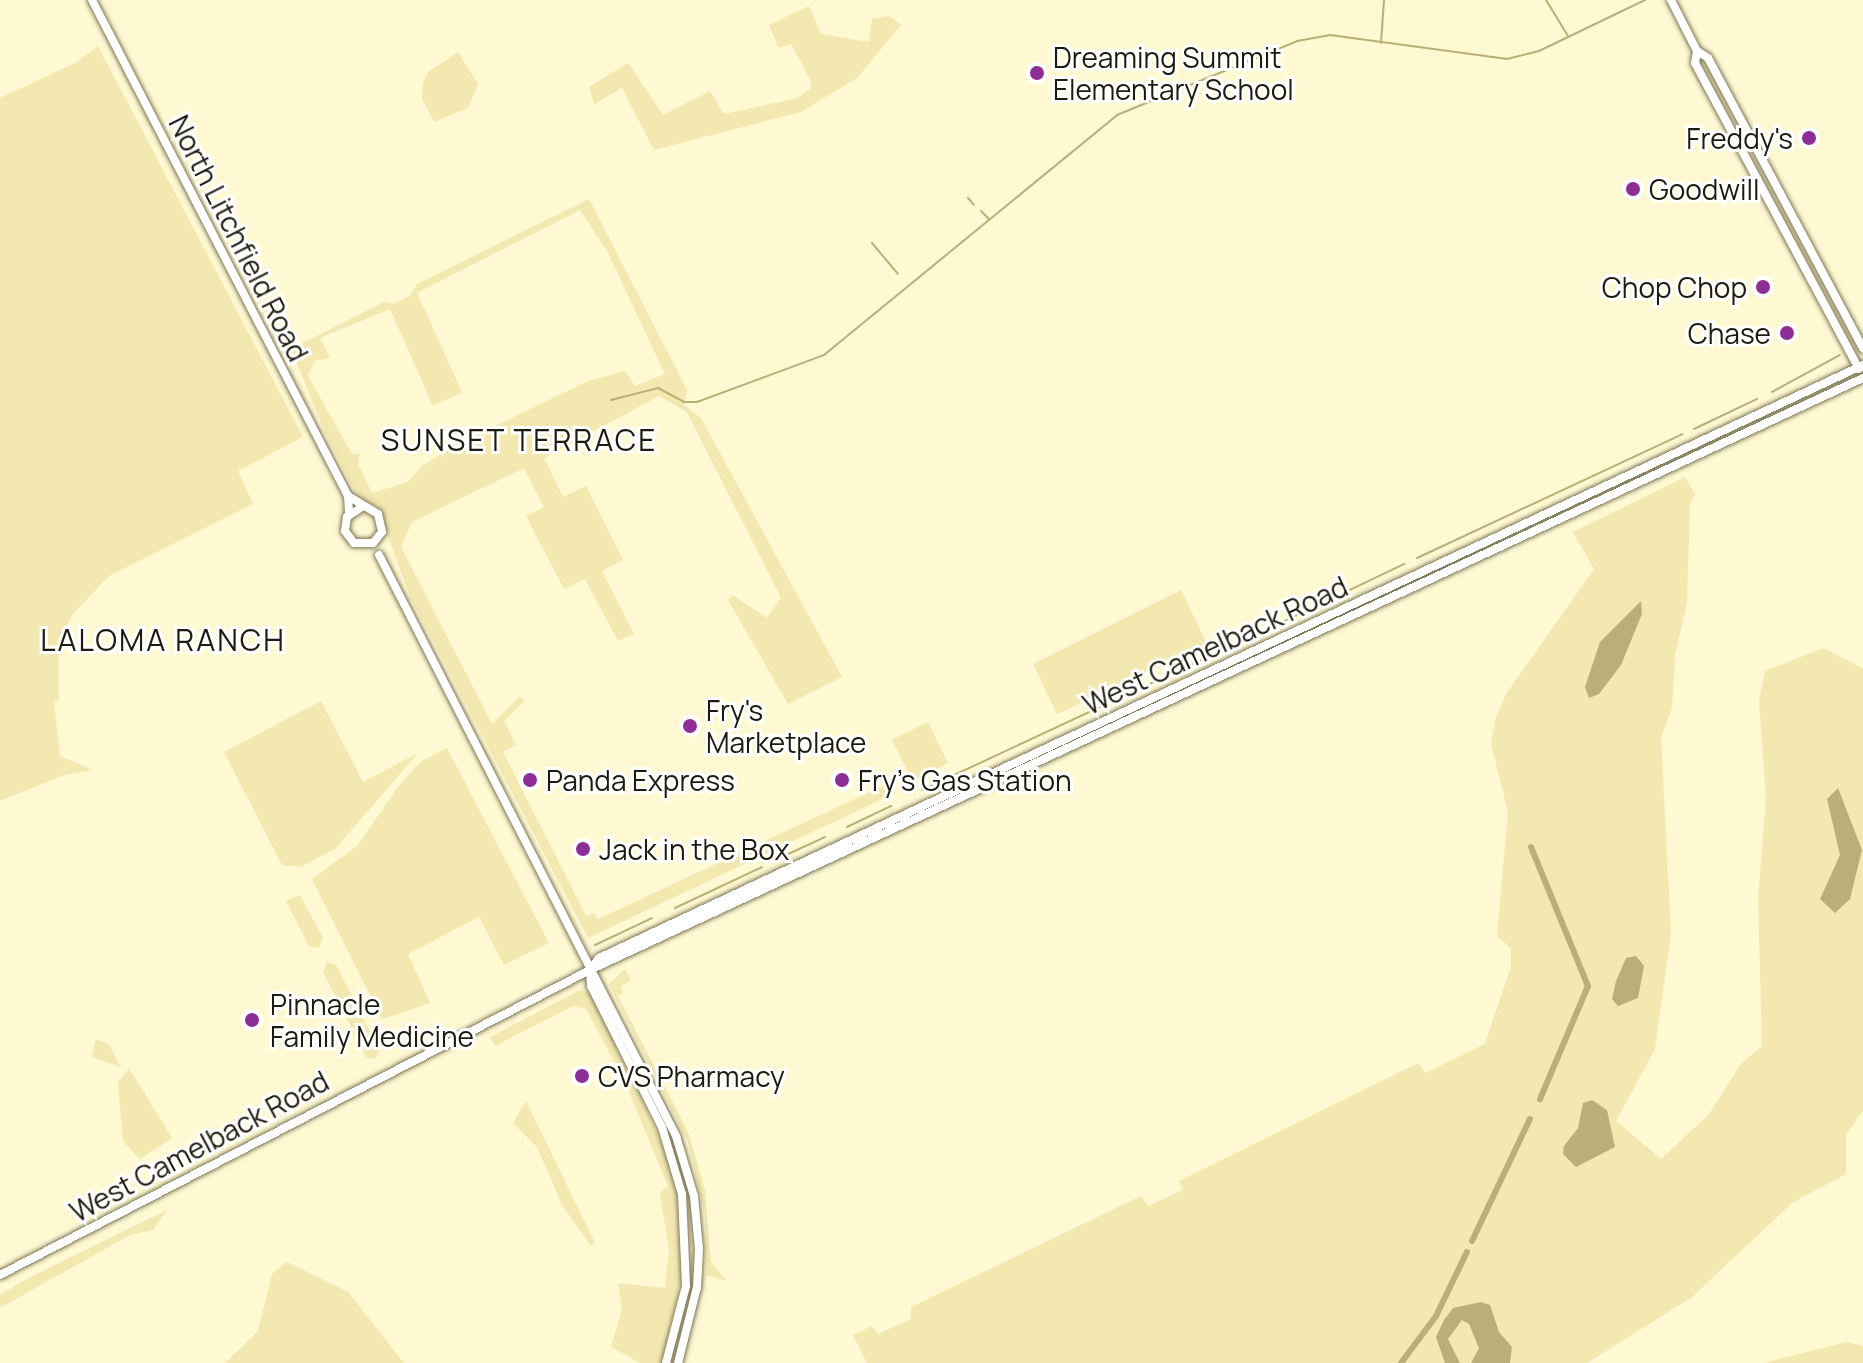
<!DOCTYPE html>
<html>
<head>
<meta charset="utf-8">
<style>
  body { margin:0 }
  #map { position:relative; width:1863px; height:1363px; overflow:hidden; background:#fef8d3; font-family:Manrope,sans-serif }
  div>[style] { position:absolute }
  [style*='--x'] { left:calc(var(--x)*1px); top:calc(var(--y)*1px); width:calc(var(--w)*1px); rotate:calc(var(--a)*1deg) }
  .green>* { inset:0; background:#f2e8b0 }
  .water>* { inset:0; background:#b9af77 }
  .stream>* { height:2px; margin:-1px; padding:0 1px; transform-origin:1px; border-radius:1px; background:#b9af77 }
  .canal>* { height:6px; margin:-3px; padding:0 3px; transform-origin:3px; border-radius:3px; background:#b9af77 }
  .roads { filter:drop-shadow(0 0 2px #7d7756) drop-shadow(0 0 2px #7d7756) }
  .major>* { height:8px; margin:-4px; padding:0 4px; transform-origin:4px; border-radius:4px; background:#fff }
  .dots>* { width:22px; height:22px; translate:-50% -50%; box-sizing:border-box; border:4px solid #fff; border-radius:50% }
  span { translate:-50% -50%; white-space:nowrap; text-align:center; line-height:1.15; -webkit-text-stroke:6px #fff; paint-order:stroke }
  .poi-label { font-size:28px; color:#1d1b0e }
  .left { translate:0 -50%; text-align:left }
  .right { translate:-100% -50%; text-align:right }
  .street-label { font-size:28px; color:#1d1b0e }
  .neighbourhood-label { font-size:30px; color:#1d1b0e; letter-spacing:2px }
</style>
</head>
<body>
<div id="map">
  <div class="green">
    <i style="clip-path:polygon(809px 6px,821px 34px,869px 42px,872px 19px,889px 16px,901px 25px,857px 78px,801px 112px,654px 150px,622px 88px,594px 104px,589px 87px,628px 63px,663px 115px,710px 91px,724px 114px,798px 98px,811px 88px,810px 79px,791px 44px,779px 48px,769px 25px)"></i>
    <i style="clip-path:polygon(98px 46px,303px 437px,238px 471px,253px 504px,109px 576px,72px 615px,59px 644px,59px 700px,54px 703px,60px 756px,93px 770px,64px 775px,0 801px,0 98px,77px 62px)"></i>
    <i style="clip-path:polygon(458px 52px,478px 84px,468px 108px,434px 122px,422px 99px,423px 83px,428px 72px)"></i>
    <i style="clip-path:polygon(evenodd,589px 199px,687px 390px,684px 405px,701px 418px,842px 677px,788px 704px,728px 600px,733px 595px,767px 618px,781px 598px,687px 412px,659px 396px,544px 458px,563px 497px,586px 486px,623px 560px,602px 571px,634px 634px,618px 641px,585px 579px,564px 589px,526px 516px,544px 507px,524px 468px,412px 522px,401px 547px,492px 724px,519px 697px,525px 700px,504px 721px,516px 745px,503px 752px,586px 916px,594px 913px,598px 919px,889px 783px,895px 793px,588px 938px,411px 599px,377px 507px,358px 497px,326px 435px,291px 349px,384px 302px,393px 304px,410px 296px,417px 284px,589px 199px,580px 210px,607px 251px,665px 374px,635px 386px,625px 371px,588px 381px,454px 446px,422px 466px,408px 482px,372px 493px,358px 464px,360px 454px,352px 454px,308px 376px,314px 361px,330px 358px,320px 338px,390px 309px,433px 406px,462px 392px,417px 293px,580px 210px)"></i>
    <i style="clip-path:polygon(1685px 477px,1695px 494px,1690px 504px,1687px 603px,1675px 655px,1672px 708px,1661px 737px,1671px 933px,1655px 1049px,1616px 1121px,1661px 1159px,1709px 1114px,1741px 1064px,1762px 1046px,1758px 898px,1766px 798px,1759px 701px,1765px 671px,1824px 648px,1863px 669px,1863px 1110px,1846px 1135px,1846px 1174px,1792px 1203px,1692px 1297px,1587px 1363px,867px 1363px,853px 1335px,872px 1326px,878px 1334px,911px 1319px,911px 1307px,1141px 1196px,1148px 1206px,1183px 1190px,1179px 1181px,1408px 1068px,1419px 1063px,1425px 1073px,1485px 1044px,1511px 967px,1511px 948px,1497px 936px,1508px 812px,1491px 744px,1495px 720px,1506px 694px,1594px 569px,1573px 532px)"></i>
    <i style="clip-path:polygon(1181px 590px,1207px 644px,1057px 714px,1033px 664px)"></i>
    <i style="clip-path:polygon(321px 701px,363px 782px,418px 753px,335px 849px,301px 867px,282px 865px,224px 752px)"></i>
    <i style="clip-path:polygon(928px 722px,948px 763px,913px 781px,892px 740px)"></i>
    <i style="clip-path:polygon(447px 748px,549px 943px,504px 965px,479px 917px,408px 954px,430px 1003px,382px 1019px,312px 879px,357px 846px,400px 784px,422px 761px)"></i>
    <i style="clip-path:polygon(300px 895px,323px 938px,319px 948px,309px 946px,286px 901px)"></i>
    <i style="clip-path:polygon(327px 962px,336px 965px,379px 1050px,375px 1059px,366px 1057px,323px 972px)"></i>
    <i style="clip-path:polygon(625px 969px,631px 981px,620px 986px,623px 993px,618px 996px,688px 1132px,705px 1190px,711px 1262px,727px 1281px,706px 1275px,705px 1215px,688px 1142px,609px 984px)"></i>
    <i style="clip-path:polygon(580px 990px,590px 993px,671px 1162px,681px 1208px,684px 1265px,662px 1363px,640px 1363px,611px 1347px,622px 1309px,618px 1283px,665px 1288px,669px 1250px,660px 1193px,668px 1186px,624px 1080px,586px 1009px,573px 1006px,495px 1046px,490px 1037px)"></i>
    <i style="clip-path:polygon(96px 1039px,110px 1045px,120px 1067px,92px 1057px)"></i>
    <i style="clip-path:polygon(129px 1068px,172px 1138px,140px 1159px,123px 1141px,118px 1083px)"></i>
    <i style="clip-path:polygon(526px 1101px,595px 1243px,591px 1246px,562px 1205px,537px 1147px,513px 1123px)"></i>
    <i style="clip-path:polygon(167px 1210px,153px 1230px,130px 1235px,0 1308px,0 1295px,30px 1277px)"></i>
    <i style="clip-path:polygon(287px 1262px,348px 1292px,404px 1363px,225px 1363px,258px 1331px,272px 1274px)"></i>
    <i style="clip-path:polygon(1847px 1342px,1863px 1346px,1863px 1363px,1763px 1363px)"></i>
  </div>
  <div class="water">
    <i style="clip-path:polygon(1641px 601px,1642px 614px,1621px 665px,1599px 694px,1589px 698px,1585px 687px,1600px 642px)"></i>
    <i style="clip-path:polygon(1838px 788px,1862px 850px,1850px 899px,1835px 913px,1820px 899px,1840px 855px,1827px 799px)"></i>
    <i style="clip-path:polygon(1636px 956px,1644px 966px,1638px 998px,1618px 1006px,1612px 999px,1616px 981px,1626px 958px)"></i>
    <i style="clip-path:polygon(1592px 1100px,1607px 1110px,1615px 1147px,1576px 1167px,1563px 1154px,1564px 1146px,1578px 1128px,1583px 1103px)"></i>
    <i style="clip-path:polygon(1481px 1302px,1490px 1305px,1499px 1332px,1512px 1347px,1510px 1363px,1471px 1363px,1479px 1348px,1469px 1324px,1462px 1320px,1448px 1339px,1460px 1363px,1445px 1363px,1436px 1337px,1444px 1320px,1453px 1308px)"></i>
  </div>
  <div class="stream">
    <i style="--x:1546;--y:0;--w:42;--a:58.6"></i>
    <i style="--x:1381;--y:43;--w:43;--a:-86"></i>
    <i style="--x:968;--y:198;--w:9;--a:49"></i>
    <i style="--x:981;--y:211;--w:11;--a:45"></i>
    <i style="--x:872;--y:243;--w:40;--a:50"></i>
    <i style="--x:1772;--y:392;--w:77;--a:-28.6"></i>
    <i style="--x:611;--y:400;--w:49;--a:-14.3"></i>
    <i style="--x:658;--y:388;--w:30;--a:28"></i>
    <i style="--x:684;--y:402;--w:13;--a:0"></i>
    <i style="--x:697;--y:402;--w:135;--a:-20.3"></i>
    <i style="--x:824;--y:355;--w:379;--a:-39.3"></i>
    <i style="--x:1117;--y:115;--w:195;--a:-22.3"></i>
    <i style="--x:1297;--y:41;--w:34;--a:-10"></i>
    <i style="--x:1330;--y:35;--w:179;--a:7.7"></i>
    <i style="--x:1507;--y:59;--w:33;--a:-14"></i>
    <i style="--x:1539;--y:51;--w:118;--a:-25.7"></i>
    <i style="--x:1694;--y:429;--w:70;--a:-25.5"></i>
    <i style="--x:1417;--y:558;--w:293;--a:-25"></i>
    <i style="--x:1259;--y:633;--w:161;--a:-25.4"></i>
    <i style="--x:922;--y:790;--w:360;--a:-25"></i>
    <i style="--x:847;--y:827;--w:49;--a:-25.5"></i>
    <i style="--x:784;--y:856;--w:45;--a:-24.9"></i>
    <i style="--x:675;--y:908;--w:96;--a:-25.2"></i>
    <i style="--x:595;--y:945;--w:63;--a:-25.3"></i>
  </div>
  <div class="canal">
    <i style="--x:1531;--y:847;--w:150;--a:67.7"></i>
    <i style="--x:1588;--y:986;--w:123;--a:113"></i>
    <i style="--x:1472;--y:1241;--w:135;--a:-64.6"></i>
    <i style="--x:1401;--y:1363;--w:59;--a:-53.3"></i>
    <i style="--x:1436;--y:1316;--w:71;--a:-64.2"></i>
  </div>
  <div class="roads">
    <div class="major">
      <i style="--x:92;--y:0;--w:558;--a:62.7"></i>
      <i style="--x:1671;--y:0;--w:57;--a:63"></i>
      <i style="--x:1697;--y:51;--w:13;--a:32"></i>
      <i style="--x:1708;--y:58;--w:329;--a:61.9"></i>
      <i style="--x:1697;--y:51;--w:12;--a:99"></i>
      <i style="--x:1695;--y:63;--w:347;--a:61.8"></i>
      <i style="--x:349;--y:513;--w:17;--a:-93"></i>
      <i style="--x:348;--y:496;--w:35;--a:31"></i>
      <i style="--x:378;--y:514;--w:18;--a:77"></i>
      <i style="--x:382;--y:532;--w:14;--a:129"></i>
      <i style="--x:373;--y:543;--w:19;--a:180"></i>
      <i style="--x:354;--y:543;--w:15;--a:-127"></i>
      <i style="--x:345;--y:531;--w:14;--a:-82"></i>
      <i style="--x:347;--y:517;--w:18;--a:-34"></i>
      <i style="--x:379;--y:555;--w:653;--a:62.92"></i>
      <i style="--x:676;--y:1136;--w:63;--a:73.3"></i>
      <i style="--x:694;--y:1196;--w:53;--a:84.6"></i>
      <i style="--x:699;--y:1249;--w:38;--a:93"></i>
      <i style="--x:697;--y:1287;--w:78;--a:104"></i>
      <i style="--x:590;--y:970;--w:15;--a:-53"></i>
      <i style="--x:599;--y:958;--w:1396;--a:-25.13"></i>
      <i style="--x:590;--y:971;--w:15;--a:86"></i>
      <i style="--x:591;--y:986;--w:158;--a:63.3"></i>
      <i style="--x:662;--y:1127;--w:70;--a:73.4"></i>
      <i style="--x:682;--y:1194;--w:92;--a:87.5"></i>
      <i style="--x:686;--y:1286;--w:80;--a:104.6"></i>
      <i style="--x:0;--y:1275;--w:664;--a:-27.34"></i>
      <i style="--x:590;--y:970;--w:1404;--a:-24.94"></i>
    </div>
  </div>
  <div class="dots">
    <i style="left:1037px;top:73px;background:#8d2e97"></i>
    <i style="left:1809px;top:138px;background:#8d2e97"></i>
    <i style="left:1633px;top:189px;background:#8d2e97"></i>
    <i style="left:1763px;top:287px;background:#8d2e97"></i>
    <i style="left:1787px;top:333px;background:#8d2e97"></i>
    <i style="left:690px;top:726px;background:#8d2e97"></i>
    <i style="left:530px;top:780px;background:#8d2e97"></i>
    <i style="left:842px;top:780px;background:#8d2e97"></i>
    <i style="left:583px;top:849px;background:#8d2e97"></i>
    <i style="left:252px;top:1020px;background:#8d2e97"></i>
    <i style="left:582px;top:1076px;background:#8d2e97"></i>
  </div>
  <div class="poi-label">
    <span class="left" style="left:1053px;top:73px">Dreaming Summit<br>Elementary School</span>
    <span class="right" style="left:1793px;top:138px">Freddy's</span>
    <span class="left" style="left:1649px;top:189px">Goodwill</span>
    <span class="right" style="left:1747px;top:287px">Chop Chop</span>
    <span class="right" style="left:1771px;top:333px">Chase</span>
    <span class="left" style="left:706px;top:726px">Fry's<br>Marketplace</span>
    <span class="left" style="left:546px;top:780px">Panda Express</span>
    <span class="left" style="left:858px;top:780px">Fry's Gas Station</span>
    <span class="left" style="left:599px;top:849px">Jack in the Box</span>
    <span class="left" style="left:270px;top:1020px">Pinnacle<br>Family Medicine</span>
    <span class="left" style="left:598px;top:1076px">CVS Pharmacy</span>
  </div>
  <div class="street-label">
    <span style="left:239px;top:238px;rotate:63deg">North Litchfield Road</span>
    <span style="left:1215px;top:645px;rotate:-25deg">West Camelback Road</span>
    <span style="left:199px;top:1146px;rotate:-28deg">West Camelback Road</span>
  </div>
  <div class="neighbourhood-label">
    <span style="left:519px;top:440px">SUNSET TERRACE</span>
    <span style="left:163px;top:640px">LALOMA RANCH</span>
  </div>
</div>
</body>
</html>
